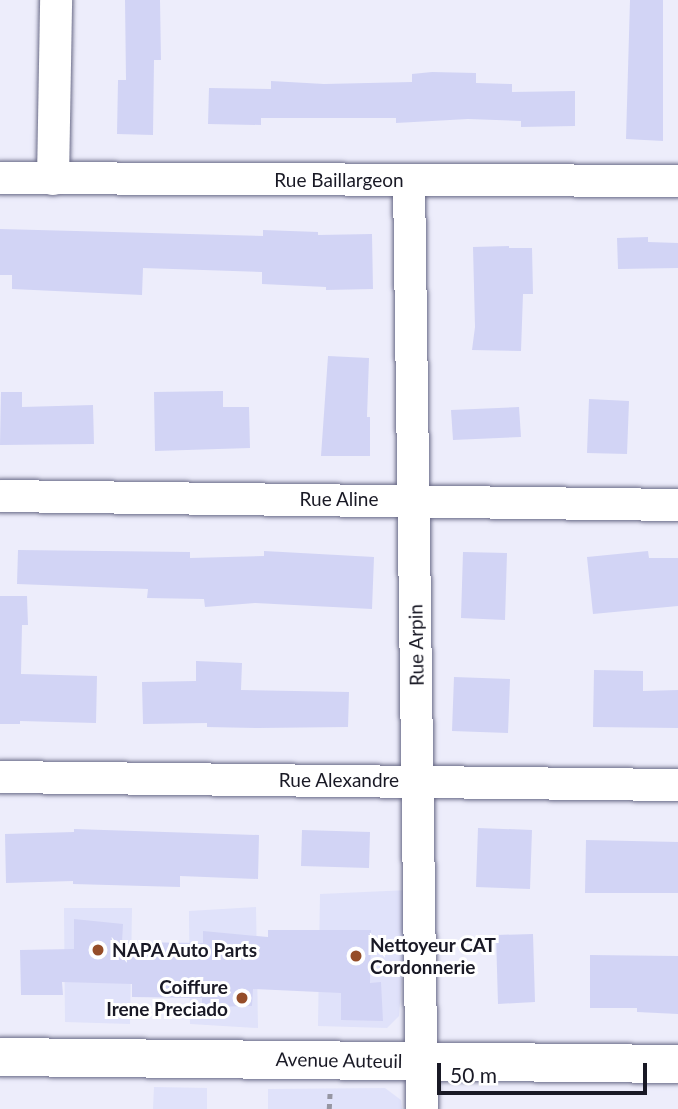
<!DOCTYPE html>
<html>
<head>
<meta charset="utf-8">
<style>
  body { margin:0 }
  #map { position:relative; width:678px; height:1109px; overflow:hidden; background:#ededfb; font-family:Lato,sans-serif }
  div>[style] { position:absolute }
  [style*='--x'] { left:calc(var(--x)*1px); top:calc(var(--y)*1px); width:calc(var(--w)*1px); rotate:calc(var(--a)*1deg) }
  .built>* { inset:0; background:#e0e2fa }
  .building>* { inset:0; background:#d2d4f5 }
  .path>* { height:4.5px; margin-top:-2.25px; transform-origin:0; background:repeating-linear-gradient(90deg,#9696a3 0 5px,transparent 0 10px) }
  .roads { filter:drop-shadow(0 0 2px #696a87) drop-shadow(0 0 2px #696a87) }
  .minor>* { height:32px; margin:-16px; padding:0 16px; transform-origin:16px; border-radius:16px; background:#fff }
  .tertiary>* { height:38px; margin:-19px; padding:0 19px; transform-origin:19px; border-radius:19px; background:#fff }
  .dots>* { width:19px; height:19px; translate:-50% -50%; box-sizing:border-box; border:4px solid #fff; border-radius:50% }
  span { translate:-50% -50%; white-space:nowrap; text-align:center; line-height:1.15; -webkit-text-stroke:6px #fff; paint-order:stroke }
  .street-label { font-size:19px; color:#191925 }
  .poi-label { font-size:19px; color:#191925; font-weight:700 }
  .left { translate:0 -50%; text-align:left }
  .right { translate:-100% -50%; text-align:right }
  .scale { position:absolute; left:437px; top:1063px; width:210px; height:32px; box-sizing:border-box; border:4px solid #191925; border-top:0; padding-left:9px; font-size:21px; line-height:24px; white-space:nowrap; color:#191925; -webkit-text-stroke:5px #fff; paint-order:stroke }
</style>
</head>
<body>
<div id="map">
  <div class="built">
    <i style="clip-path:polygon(409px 890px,399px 1016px,387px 1028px,318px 1026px,320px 894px)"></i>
    <i style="clip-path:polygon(256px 907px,258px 1028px,190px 1024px,189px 911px)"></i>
    <i style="clip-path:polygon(64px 908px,132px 908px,130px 1024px,65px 1022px)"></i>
    <i style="clip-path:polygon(154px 1087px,207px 1088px,207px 1109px,153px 1109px)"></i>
    <i style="clip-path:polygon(385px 1088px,401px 1100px,402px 1109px,268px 1109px,268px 1089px)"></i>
  </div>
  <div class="building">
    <i style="clip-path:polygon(125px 0,160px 0,161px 60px,154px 60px,153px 135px,117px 134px,118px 80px,126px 80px)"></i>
    <i style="clip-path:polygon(630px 0,663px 0,663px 141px,626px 139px)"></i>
    <i style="clip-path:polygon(432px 72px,476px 73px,476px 83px,512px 84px,512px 92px,575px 91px,575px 126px,521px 127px,521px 121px,468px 119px,396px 123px,396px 118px,261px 118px,261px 125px,208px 124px,209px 88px,271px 89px,271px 81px,324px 84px,412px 82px,412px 74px)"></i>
    <i style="clip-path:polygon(0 229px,263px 236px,263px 230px,318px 232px,318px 235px,372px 234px,373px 289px,326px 290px,326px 287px,262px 284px,262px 272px,143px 268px,142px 295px,12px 289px,12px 275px,0 275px)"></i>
    <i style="clip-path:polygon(648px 237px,648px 242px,678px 243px,678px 268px,618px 269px,617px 238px)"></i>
    <i style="clip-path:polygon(509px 246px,509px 248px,532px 248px,533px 294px,523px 294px,521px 351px,472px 350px,475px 327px,473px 247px)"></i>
    <i style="clip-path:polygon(328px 356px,369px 358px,367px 417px,370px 417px,370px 456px,321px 456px)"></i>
    <i style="clip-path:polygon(223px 391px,223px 407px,249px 407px,250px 448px,155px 451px,154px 392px)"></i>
    <i style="clip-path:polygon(1px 392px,22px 392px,22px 407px,93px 405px,94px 444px,0 445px)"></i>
    <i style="clip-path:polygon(589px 399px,629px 401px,627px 454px,587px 453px)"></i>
    <i style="clip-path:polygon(519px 407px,521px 437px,453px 440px,451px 410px)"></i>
    <i style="clip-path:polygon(18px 550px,190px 552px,190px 558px,264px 556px,264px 551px,374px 557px,372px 609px,255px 603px,205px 607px,204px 599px,147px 598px,148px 589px,17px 584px)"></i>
    <i style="clip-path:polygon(648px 551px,649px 558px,678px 558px,678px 606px,593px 614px,587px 557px)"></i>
    <i style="clip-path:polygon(463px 552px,507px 553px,505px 620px,461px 618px)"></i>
    <i style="clip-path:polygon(0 596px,27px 596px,28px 625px,22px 625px,21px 674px,97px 676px,96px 723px,20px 721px,20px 724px,0 724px)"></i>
    <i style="clip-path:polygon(196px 661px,242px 663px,241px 690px,349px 692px,348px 727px,258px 728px,207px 727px,207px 723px,143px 724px,142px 682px,196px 681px)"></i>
    <i style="clip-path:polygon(594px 670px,643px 671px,643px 691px,678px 690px,678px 728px,593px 727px)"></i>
    <i style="clip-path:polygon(454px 677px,510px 679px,508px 733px,452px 731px)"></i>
    <i style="clip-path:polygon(478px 828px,532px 830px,530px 889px,476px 887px)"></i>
    <i style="clip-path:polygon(74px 829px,259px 835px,258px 879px,180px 876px,180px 887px,73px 884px,73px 881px,6px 883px,5px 834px,74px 832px)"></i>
    <i style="clip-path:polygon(302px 830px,370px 832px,369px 868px,301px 866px)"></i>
    <i style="clip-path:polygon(586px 840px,678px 842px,678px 893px,585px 893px)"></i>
    <i style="clip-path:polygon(74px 919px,123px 924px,122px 942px,203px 943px,203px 931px,268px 937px,268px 930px,371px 930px,370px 983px,381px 982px,383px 1021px,341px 1020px,341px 993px,253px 989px,252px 1006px,202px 1007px,202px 998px,132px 997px,132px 984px,62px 982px,63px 995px,21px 995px,20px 950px,74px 949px)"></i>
    <i style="clip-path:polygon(533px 934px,535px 1002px,498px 1004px,496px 935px)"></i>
    <i style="clip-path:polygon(590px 955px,678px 956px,678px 1014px,637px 1012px,637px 1008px,590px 1008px)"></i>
  </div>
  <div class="path">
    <i style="--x:329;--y:1109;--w:17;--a:-87"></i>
  </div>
  <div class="roads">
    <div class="minor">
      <i style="--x:0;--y:178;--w:678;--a:0.25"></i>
      <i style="--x:53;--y:179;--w:179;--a:-89"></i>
      <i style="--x:409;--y:181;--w:928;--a:89.2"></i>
      <i style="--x:0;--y:496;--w:678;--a:0.76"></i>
      <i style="--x:0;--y:777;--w:678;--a:0.68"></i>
    </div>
    <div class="tertiary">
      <i style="--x:0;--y:1057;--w:678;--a:0.59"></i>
    </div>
  </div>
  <div class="dots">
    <i style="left:98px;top:950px;background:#954d29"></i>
    <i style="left:356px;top:956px;background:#954d29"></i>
    <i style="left:242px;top:998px;background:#954d29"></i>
  </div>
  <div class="street-label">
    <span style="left:339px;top:180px">Rue Baillargeon</span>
    <span style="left:339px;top:499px">Rue Aline</span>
    <span style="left:416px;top:645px;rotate:-91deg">Rue Arpin</span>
    <span style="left:339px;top:780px">Rue Alexandre</span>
    <span style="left:339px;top:1060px;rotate:1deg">Avenue Auteuil</span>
  </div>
  <div class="poi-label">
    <span class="left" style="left:370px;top:956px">Nettoyeur CAT<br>Cordonnerie</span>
    <span class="left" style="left:112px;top:950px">NAPA Auto Parts</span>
    <span class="right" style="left:228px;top:998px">Coiffure<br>Irene Preciado</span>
  </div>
  <div class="scale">50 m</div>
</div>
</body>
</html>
